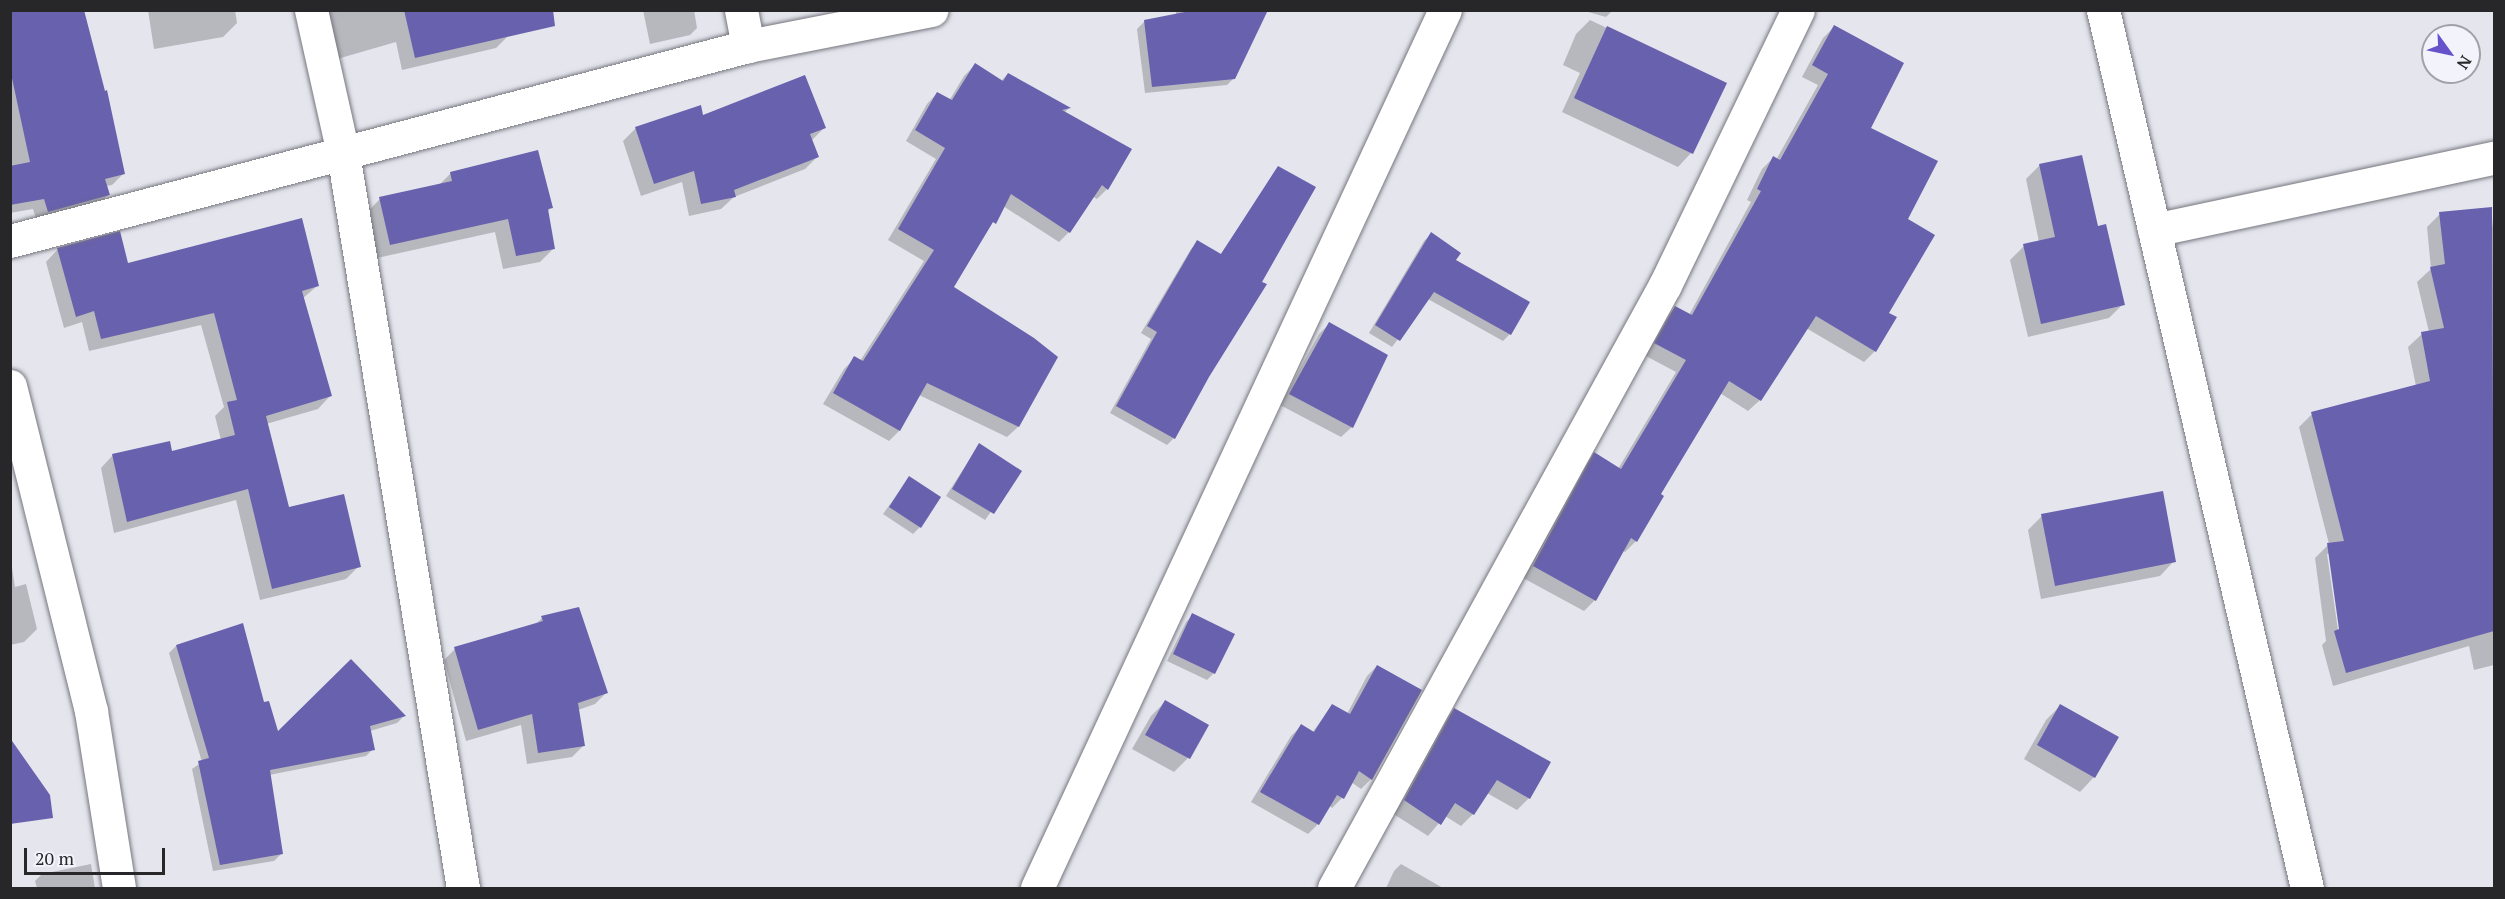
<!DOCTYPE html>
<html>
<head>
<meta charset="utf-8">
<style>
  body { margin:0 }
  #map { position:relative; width:2505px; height:899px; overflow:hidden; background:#e5e5ee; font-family:"PT Serif",serif }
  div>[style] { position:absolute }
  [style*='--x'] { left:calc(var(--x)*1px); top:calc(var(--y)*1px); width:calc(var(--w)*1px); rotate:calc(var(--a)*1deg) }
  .shadow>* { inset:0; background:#0003 }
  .building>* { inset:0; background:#6861ad }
  .roads { filter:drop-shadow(0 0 2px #76767e) drop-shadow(0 0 2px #76767e) }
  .minor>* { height:33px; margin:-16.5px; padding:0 16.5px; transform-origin:16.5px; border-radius:16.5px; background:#fff }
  span { translate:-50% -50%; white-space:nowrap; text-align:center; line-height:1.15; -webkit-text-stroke:6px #f3f3fb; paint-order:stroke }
  .frame { position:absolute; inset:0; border:12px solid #27272a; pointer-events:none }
  .north { position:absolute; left:2421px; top:24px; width:60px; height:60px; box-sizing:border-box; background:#f3f3fb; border:2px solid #a1a1a7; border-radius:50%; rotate:123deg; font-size:16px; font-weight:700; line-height:24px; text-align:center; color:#27272a }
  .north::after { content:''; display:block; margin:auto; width:21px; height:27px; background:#6653cc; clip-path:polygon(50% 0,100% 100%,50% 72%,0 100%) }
  .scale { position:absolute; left:24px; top:848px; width:141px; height:27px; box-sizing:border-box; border:3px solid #27272a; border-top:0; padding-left:8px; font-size:18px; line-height:21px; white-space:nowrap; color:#27272a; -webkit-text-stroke:4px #f3f3fb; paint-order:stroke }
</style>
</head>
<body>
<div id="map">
  <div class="shadow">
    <i style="clip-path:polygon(10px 10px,123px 174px,112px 185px,106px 186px,108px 195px,97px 206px,37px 222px,33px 209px,10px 213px)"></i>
    <i style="clip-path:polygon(148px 10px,235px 10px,237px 23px,223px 37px,154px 49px)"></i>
    <i style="clip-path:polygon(322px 10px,503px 10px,508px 36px,496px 48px,402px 70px,396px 42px,337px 59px)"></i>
    <i style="clip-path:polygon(643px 10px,694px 10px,697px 28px,690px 35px,650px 44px)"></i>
    <i style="clip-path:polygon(1176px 10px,1242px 10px,1234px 78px,1227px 85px,1145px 93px,1137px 29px,1144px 22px,1176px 16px)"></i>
    <i style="clip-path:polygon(1581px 10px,1613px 10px,1606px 17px)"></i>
    <i style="clip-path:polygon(1590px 20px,1725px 84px,1691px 153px,1678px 167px,1562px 112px,1580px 73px,1563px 65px,1576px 34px)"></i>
    <i style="clip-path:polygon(1834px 27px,1869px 129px,1906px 220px,1887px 313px,1875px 351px,1864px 362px,1806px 328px,1760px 400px,1748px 411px,1720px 393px,1659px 495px,1636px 541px,1625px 552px,1623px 551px,1595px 600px,1584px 611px,1523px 578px,1584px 465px,1595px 454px,1618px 469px,1676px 372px,1644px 355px,1664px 319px,1675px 308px,1689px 315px,1751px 202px,1747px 200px,1762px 169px,1773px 158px,1776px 160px,1818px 85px,1802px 77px,1823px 38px)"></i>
    <i style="clip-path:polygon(975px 65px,1001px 81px,1008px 74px,1068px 109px,1064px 113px,1107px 189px,1097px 199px,1092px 196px,1069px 232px,1059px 242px,1003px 206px,951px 288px,1056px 357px,1018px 427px,1007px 437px,919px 395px,899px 431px,889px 441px,823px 404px,844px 369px,855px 358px,860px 361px,924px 261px,888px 240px,936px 159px,906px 141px,927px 104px,937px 93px,949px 101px,964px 76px)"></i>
    <i style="clip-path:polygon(702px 117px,824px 128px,811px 141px,818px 156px,805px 169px,734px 197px,721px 209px,689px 216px,682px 182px,641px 196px,623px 141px,636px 128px)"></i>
    <i style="clip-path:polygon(2040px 165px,2097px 228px,2123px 304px,2109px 318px,2028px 337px,2010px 260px,2024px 246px,2039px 242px,2026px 179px)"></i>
    <i style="clip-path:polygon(1279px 168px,1208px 376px,1174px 438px,1167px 445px,1110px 413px,1151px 339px,1141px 333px,1191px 249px,1198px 242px,1220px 255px)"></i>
    <i style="clip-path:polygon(451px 173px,551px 208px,547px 212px,553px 249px,540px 262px,503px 269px,495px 232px,377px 258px,367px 212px,380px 199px,438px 186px)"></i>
    <i style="clip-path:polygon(evenodd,2491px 208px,2494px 239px,2494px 665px,2474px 670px,2469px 646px,2333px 686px,2322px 645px,2326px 641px,2315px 558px,2329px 544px,2299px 427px,2312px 414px,2416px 386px,2408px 347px,2422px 334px,2429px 332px,2417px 282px,2431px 269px,2427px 227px,2440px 214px,2491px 208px,2327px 554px,2330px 554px,2342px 636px,2339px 637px,2327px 554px)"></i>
    <i style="clip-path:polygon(1431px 234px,1510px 334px,1503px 341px,1428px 299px,1392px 347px,1369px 333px,1424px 241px)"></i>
    <i style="clip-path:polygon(58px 249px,127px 265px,317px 286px,302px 299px,330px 396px,318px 409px,266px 424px,288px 509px,359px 566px,346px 579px,260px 600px,236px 500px,114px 533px,101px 468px,113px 455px,171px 453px,221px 440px,215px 416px,224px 407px,201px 325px,89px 351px,82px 322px,64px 328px,46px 262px)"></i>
    <i style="clip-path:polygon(1329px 324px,1352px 427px,1341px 437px,1280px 405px,1319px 334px)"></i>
    <i style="clip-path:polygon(979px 445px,1020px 471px,985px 520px,946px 496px)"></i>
    <i style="clip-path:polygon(909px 478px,920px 527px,913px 534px,883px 514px)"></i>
    <i style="clip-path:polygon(2042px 516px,2174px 561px,2160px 576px,2041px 599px,2028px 530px)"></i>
    <i style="clip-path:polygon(10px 555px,15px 587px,26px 584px,37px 629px,24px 642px,10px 645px)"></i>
    <i style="clip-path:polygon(1193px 615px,1214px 673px,1207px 680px,1167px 661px,1186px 622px)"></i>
    <i style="clip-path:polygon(542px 618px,606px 693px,595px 704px,578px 710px,583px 746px,572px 757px,527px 764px,521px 725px,466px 741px,444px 660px,455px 649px,535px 625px)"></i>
    <i style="clip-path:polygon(176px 646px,263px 704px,277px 734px,404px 716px,397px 723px,370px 731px,373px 749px,366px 756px,269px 775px,281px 854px,274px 861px,213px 871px,192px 769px,202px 762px,169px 653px)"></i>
    <i style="clip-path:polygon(1377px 666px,1371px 779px,1361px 789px,1351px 782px,1342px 798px,1332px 808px,1329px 805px,1318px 824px,1308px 834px,1251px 802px,1291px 736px,1301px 726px,1312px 733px,1332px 705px,1347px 714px,1367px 676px)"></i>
    <i style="clip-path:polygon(1165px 702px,1207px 725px,1188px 758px,1174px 772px,1132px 749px,1151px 716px)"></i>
    <i style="clip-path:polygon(2060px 706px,2117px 738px,2094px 777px,2080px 792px,2024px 759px,2046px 720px)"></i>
    <i style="clip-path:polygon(1454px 710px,1529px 798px,1517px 810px,1487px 793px,1473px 814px,1461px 826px,1445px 816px,1428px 836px,1392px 813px,1442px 722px)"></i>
    <i style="clip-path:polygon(91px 864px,95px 888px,37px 888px,35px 881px,42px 874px)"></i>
    <i style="clip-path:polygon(1401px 864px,1443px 888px,1386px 888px,1394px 871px)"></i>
  </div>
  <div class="building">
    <i style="clip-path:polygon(10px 10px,84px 10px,105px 91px,107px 90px,125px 174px,105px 179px,110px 195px,48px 212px,44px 199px,10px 205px,10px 166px,30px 162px,10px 69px)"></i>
    <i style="clip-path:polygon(404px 10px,553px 10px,555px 26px,415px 58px)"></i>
    <i style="clip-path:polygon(1195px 10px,1268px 10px,1235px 79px,1152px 87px,1144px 20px)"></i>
    <i style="clip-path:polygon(1834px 25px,1904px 63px,1871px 128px,1938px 161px,1908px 219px,1935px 235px,1889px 313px,1897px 317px,1876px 352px,1816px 316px,1761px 401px,1729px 381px,1661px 494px,1664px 496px,1637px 542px,1631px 538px,1596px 601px,1533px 566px,1535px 562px,1594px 452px,1621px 469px,1686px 360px,1654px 343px,1675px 306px,1692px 315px,1761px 191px,1757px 189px,1773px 156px,1780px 160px,1828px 74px,1812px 65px)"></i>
    <i style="clip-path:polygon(1607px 26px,1727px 83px,1693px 154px,1574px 98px)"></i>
    <i style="clip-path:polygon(975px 63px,1003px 81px,1008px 73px,1071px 108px,1062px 110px,1132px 149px,1108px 190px,1102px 185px,1070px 233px,1011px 194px,996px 224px,993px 222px,954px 287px,1034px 338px,1058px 357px,1019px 427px,927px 383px,900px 431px,833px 393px,854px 356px,863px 361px,934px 250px,898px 229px,945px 148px,915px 130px,937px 92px,952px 100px)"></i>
    <i style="clip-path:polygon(805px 75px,826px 128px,810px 134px,819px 157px,734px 190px,736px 197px,701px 204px,694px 171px,654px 184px,635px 127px,701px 105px,703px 115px)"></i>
    <i style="clip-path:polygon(538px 150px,553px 208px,548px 209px,555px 249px,516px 256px,508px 219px,390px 245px,379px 197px,452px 181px,450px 172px)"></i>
    <i style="clip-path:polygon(2082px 155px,2098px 226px,2106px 224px,2125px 305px,2041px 324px,2023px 244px,2055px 237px,2039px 164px)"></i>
    <i style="clip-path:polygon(1278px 166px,1316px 187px,1262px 282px,1267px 284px,1209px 377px,1175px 439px,1116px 406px,1157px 332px,1147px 326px,1197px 240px,1221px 254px)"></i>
    <i style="clip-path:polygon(2492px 207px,2494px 631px,2346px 673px,2334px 631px,2339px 629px,2327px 543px,2344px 541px,2311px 412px,2430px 381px,2421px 332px,2444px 328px,2430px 267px,2445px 264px,2439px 212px)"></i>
    <i style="clip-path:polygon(302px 218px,319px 286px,302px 291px,332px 396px,266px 416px,289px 507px,344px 494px,361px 567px,272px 589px,248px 489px,127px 522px,112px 454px,170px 441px,172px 451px,235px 435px,227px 402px,237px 400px,214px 313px,101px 339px,94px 311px,76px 317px,57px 248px,120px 231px,128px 263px)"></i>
    <i style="clip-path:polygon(1431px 232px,1461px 253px,1456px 260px,1530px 302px,1511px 335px,1434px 292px,1400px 341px,1375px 325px)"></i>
    <i style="clip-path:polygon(1329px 322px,1388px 355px,1353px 428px,1289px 394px)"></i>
    <i style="clip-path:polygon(979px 443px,1022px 471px,994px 514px,952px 489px)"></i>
    <i style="clip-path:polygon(909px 476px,941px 497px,921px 528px,889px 507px)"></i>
    <i style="clip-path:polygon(2163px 491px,2176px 562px,2055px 586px,2041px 514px)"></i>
    <i style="clip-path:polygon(579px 607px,608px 693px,578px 703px,585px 746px,538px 753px,532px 714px,478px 730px,454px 647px,543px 621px,541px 616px)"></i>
    <i style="clip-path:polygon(1192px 613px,1235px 634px,1215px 674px,1173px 654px)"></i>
    <i style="clip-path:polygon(243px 623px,264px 702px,269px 701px,278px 731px,351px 659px,406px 716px,370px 726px,375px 750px,270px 770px,283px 854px,220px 865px,198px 761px,209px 758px,176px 645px)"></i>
    <i style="clip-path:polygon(1377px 665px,1422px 690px,1372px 780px,1359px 771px,1344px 799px,1337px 795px,1319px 825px,1260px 792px,1301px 724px,1314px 732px,1332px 704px,1350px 714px)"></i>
    <i style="clip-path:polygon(1165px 700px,1209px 725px,1190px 759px,1145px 735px)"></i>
    <i style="clip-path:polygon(2060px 704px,2119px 737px,2095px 778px,2037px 745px)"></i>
    <i style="clip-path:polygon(1454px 708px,1551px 762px,1530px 799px,1497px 780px,1474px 815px,1455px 803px,1441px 825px,1404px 800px)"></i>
    <i style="clip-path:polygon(10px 738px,50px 795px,53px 818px,10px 824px)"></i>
  </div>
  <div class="roads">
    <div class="minor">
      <i style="--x:311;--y:10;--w:147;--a:77.4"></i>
      <i style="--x:343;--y:153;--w:745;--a:80.73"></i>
      <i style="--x:741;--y:10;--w:37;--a:79"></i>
      <i style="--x:2103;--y:10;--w:901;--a:76.92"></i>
      <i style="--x:2154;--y:230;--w:348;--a:-12"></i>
      <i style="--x:10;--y:241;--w:763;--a:-14.8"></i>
      <i style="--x:748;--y:46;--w:187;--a:-11.1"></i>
      <i style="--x:10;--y:386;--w:335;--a:76"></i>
      <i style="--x:91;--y:711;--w:179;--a:81"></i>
      <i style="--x:1037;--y:888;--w:968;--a:-65.08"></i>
      <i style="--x:1334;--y:888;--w:688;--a:-61.24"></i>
      <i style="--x:1665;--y:285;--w:305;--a:-64.2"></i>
    </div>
  </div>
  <div class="frame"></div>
  <div class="north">N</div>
  <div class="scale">20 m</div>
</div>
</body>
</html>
